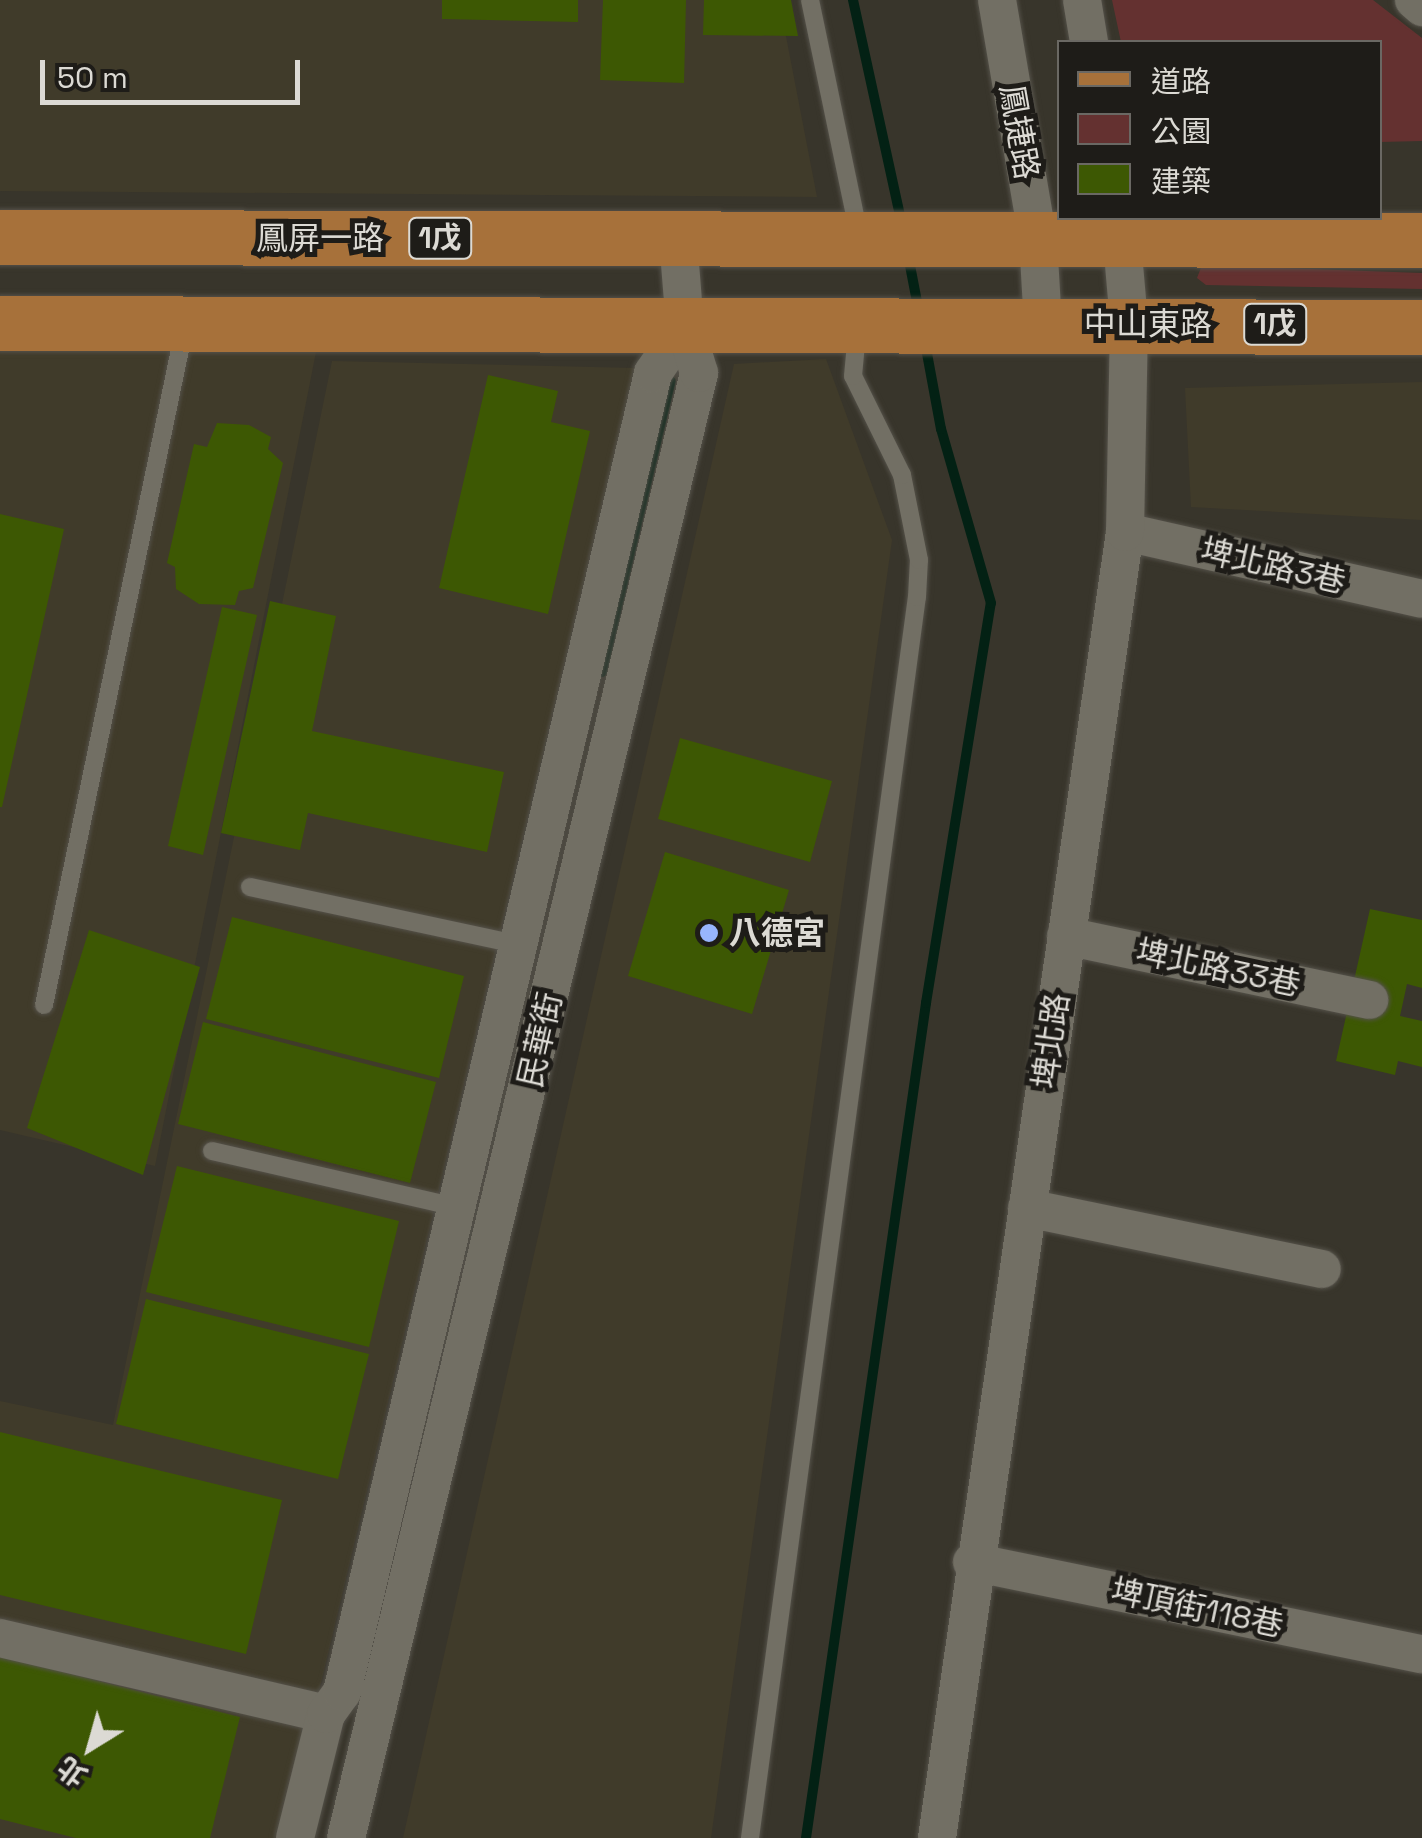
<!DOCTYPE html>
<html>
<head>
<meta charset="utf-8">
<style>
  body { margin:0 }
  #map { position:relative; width:1422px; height:1838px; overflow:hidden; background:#38352b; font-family:"Space Grotesk","Noto Sans TC",sans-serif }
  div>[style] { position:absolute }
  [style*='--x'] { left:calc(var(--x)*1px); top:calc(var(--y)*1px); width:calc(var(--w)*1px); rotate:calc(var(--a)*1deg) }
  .built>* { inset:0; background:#403b2a }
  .green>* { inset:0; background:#643130 }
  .stream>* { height:10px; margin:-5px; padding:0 5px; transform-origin:5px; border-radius:5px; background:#032114 }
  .building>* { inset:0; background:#3d5803 }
  .roads { filter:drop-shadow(0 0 2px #545149) drop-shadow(0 0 2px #545149) }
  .service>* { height:18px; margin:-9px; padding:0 9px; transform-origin:9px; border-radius:9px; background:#726f64 }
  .minor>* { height:38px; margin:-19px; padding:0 19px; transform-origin:19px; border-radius:19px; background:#726f64 }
  .primary>* { height:55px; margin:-27.5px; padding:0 27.5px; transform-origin:27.5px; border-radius:27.5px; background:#a7713a }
  .dots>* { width:28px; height:28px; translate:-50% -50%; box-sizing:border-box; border:5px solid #1e1c18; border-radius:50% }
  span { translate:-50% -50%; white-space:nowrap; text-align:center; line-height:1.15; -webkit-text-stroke:10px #1e1c18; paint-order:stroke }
  .shield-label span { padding:2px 8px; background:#1e1c18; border:2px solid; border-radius:8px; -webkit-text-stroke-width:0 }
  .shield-label { font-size:30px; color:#dcdad4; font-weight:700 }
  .street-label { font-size:32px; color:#dcdad4 }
  .poi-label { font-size:32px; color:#dcdad4; font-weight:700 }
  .left { translate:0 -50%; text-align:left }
  .legend { position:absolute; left:1057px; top:40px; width:325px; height:180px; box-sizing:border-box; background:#1e1c18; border:2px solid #6a6863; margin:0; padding:12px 18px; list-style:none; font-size:30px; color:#dcdad4 }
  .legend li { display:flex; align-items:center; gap:20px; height:50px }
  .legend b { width:50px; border:2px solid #6a6863 }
  .north { position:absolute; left:40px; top:1698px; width:100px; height:100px; -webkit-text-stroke:8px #1e1c18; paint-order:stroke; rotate:217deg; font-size:28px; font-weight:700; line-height:40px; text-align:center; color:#dcdad4 }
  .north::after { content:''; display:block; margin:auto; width:35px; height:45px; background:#dcdad4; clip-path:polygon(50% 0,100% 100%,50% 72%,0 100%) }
  .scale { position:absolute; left:40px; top:60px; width:260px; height:45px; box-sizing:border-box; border:5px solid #dcdad4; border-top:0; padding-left:12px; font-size:30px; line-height:35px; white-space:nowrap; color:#dcdad4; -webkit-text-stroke:8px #1e1c18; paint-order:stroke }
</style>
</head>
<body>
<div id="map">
  <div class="built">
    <i style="clip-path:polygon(0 0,779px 0,817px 197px,0 191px)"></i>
    <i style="clip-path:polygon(0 346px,316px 352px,155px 1166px,0 1130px)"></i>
    <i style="clip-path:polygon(826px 359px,892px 540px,711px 1838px,403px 1838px,734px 364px)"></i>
    <i style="clip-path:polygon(332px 361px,635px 368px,284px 1838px,0 1838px,0 1401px,113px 1425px)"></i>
    <i style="clip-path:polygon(1422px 382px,1422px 520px,1191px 507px,1185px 388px)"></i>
  </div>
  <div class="green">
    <i style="clip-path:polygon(1112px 0,1373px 0,1422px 38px,1422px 141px,1380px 142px,1380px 42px,1121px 42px)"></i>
    <i style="clip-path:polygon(1202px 265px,1422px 273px,1422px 289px,1206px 285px,1197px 278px)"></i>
  </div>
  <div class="stream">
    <i style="--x:853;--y:0;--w:229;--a:77.7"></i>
    <i style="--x:908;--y:255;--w:53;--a:79.1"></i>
    <i style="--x:602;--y:672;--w:299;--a:-76.7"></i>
    <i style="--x:806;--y:1838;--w:844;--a:-81.82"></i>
    <i style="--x:926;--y:1003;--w:405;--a:-80.8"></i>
    <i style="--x:991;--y:603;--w:181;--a:-106"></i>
    <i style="--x:941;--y:429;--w:87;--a:-100.5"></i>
  </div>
  <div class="building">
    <i style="clip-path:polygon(442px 0,578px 0,578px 22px,442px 19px)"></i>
    <i style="clip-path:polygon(603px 0,686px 0,684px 83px,600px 80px)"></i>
    <i style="clip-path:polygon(704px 0,791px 0,798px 36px,703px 35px)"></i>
    <i style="clip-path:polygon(488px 375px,558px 391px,551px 422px,590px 431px,548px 614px,439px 588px)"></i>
    <i style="clip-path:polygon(217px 423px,249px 425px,271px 437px,268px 449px,283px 463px,253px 588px,239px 591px,235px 605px,199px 604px,176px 589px,175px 567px,167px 563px,194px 444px,207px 447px)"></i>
    <i style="clip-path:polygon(0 514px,64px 529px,2px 807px,0 807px)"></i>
    <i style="clip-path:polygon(270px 601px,336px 616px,312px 731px,504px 772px,487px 852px,308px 813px,300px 850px,221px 833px)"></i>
    <i style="clip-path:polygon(222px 607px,257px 615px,203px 855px,168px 846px)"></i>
    <i style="clip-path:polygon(680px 738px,832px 781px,810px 862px,658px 819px)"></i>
    <i style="clip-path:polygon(665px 852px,789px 890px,752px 1014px,628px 976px)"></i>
    <i style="clip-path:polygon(1370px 909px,1422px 920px,1422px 988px,1407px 984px,1400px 1016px,1422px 1021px,1422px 1067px,1398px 1061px,1395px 1075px,1336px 1061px)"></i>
    <i style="clip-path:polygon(232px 917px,464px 976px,439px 1078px,206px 1019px)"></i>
    <i style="clip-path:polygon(89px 930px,200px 967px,143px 1175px,27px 1128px)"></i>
    <i style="clip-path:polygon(203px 1022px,436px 1082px,410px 1183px,178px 1124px)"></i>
    <i style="clip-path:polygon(177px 1166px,399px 1221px,369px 1347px,146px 1292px)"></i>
    <i style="clip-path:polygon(146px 1299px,369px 1354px,338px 1479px,116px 1424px)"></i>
    <i style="clip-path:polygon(0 1432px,282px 1500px,246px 1654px,0 1595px)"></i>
    <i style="clip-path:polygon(0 1656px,240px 1717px,210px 1838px,76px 1838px,0 1819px)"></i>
  </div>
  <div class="roads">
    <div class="service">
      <i style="--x:810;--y:0;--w:239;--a:78.2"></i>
      <i style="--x:250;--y:887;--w:273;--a:12.1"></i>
      <i style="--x:44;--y:1005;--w:689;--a:-78.28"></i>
      <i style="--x:212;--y:1151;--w:246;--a:12.9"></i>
      <i style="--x:750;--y:1838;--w:1252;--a:-82.34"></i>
      <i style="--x:917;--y:597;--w:37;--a:-87"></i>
      <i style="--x:919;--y:560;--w:87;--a:-101.3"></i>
      <i style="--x:902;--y:475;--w:110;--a:-116.3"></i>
      <i style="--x:853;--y:376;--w:43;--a:-84.7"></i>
    </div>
    <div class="minor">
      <i style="--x:997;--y:0;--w:242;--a:80.3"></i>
      <i style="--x:1038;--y:239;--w:86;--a:86.7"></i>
      <i style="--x:1082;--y:0;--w:43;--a:80.5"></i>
      <i style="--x:1414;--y:0;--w:11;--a:41"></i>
      <i style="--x:1125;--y:532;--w:304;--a:12.7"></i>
      <i style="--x:1066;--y:936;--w:310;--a:11.9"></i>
      <i style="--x:1027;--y:1208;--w:301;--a:11.7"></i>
      <i style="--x:972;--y:1562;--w:459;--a:11.6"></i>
      <i style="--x:0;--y:1638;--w:335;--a:13.1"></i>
      <i style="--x:295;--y:1838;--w:128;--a:-76"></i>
      <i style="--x:326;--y:1714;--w:27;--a:-54"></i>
      <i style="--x:342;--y:1692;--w:1355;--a:-76.73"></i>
      <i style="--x:653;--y:373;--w:57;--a:-55.8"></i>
      <i style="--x:346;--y:1838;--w:1507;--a:-76.45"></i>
      <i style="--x:699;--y:373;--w:49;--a:-106.6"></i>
      <i style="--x:685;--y:326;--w:87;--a:-94.6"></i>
      <i style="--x:937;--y:1838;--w:1319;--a:-81.81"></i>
      <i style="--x:1125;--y:532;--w:210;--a:-88.9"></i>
      <i style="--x:1129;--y:322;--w:102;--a:-95"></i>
    </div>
    <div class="primary">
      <i style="--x:0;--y:237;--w:1422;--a:0.12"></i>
      <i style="--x:0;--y:323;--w:1422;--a:0.16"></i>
    </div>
  </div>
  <div class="dots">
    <i style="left:709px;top:933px;background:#98b5fd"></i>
  </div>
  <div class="shield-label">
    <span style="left:440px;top:238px">1戊</span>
    <span style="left:1275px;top:324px">1戊</span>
  </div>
  <div class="street-label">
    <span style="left:1019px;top:132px;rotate:80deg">鳳捷路</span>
    <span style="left:320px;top:238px">鳳屏一路</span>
    <span style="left:1148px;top:324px">中山東路</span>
    <span style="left:1273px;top:566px;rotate:13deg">埤北路3巷</span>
    <span style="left:1218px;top:968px;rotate:12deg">埤北路33巷</span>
    <span style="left:540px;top:1040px;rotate:-77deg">民華街</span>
    <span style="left:1051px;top:1041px;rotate:-82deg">埤北路</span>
    <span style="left:1197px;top:1608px;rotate:12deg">埤頂街118巷</span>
  </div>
  <div class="poi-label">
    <span class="left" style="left:729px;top:933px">八德宮</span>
  </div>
  <ul class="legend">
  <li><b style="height:12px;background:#a7713a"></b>道路</li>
  <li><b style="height:28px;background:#643130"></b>公園</li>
  <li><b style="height:28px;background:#3d5803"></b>建築</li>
  </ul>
  <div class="north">北</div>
  <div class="scale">50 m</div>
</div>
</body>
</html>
